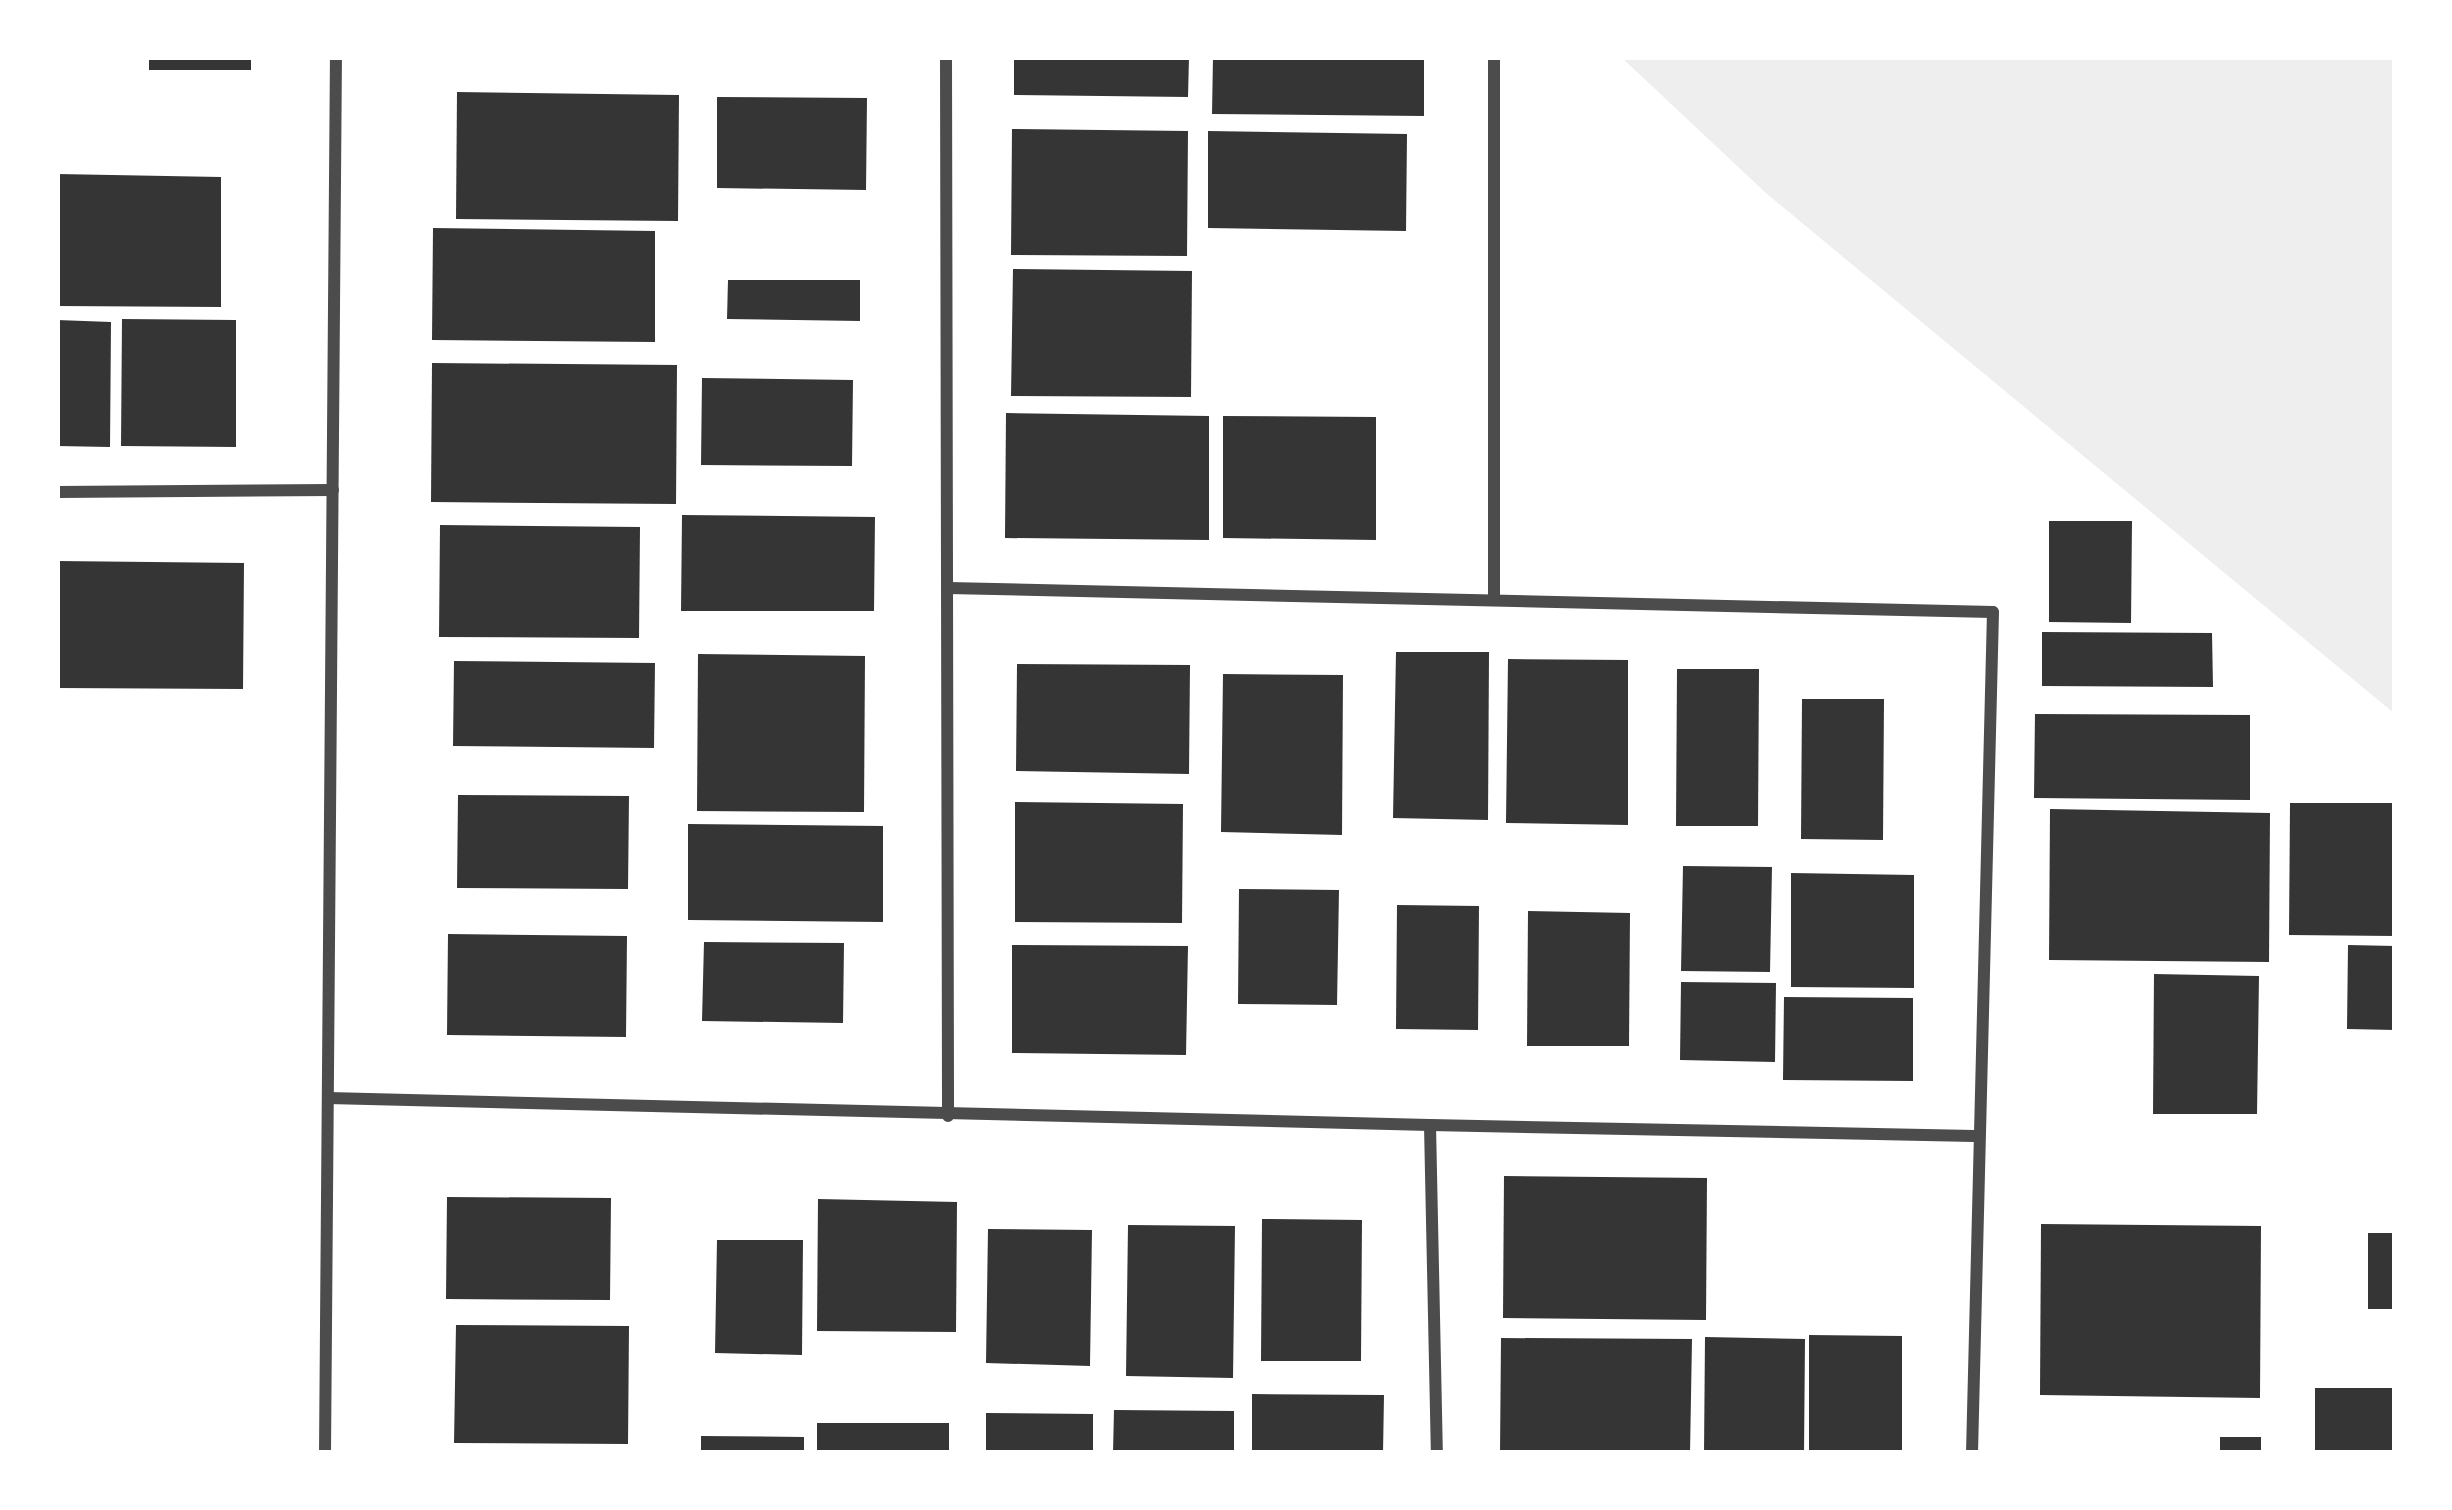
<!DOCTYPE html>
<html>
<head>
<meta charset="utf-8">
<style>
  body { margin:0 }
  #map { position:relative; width:2452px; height:1510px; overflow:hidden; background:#fff; font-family:"IBM Plex Sans",sans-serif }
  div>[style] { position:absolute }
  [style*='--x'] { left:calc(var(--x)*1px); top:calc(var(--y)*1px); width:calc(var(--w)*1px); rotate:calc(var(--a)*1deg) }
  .green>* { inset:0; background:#eee }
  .building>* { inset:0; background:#353535 }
  .minor>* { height:12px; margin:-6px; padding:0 6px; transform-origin:6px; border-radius:6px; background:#4c4c4c }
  span { translate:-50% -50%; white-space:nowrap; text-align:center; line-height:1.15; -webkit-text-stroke:10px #fff; paint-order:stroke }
  .frame { position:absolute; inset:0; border:60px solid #fff; pointer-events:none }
</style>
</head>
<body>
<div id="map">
  <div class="green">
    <i style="clip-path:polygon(1621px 57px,2395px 57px,2395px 714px,1767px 194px)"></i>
  </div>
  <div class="building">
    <i style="clip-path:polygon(149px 57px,251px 57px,251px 70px,149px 70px)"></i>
    <i style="clip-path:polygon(1014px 57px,1189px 57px,1188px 97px,1014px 95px)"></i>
    <i style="clip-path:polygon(1213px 57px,1424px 57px,1424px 116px,1212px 114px)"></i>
    <i style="clip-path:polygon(457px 92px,679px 95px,678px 221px,456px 219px)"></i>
    <i style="clip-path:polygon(717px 97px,867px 98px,866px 190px,717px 188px)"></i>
    <i style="clip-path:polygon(1012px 129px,1188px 131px,1187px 256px,1011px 255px)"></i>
    <i style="clip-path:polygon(1208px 131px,1407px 134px,1406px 231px,1208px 228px)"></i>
    <i style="clip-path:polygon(57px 174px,221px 177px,221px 307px,57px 306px)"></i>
    <i style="clip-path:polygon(433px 228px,655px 231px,655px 342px,432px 340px)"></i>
    <i style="clip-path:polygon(1013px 269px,1192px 271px,1191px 397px,1011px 396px)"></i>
    <i style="clip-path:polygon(728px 280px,860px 280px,860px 321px,727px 319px)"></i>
    <i style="clip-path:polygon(122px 319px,236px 320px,236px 447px,121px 446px)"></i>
    <i style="clip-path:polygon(57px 320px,111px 322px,110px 447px,57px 446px)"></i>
    <i style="clip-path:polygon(432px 363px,677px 365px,676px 504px,431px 502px)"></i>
    <i style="clip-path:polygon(702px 378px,853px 380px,852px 466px,701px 465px)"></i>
    <i style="clip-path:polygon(1006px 413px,1209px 416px,1209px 540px,1005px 538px)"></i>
    <i style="clip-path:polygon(1223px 416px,1376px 417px,1376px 540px,1223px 538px)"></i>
    <i style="clip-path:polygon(682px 515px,875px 517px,874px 611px,681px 611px)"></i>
    <i style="clip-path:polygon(2049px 521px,2132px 521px,2131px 623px,2049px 622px)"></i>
    <i style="clip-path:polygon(440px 525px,640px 527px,639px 638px,439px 637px)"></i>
    <i style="clip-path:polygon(57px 561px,244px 563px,243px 689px,57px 688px)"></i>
    <i style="clip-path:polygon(2042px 632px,2212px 633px,2213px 687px,2042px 686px)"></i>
    <i style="clip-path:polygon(1396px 652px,1489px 652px,1488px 820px,1393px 818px)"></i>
    <i style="clip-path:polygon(698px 654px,865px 656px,864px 812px,697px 811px)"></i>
    <i style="clip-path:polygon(1508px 659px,1628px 660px,1628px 825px,1506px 823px)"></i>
    <i style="clip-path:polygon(454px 661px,655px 663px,654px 748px,453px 746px)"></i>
    <i style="clip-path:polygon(1017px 664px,1190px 665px,1189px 774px,1016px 771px)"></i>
    <i style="clip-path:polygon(1677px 669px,1759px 669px,1758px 826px,1676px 826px)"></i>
    <i style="clip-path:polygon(1223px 674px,1343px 675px,1342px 835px,1221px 832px)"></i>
    <i style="clip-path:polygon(1802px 699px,1884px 699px,1883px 840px,1801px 839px)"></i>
    <i style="clip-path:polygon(2035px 714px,2250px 715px,2250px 800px,2034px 798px)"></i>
    <i style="clip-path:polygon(458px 795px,629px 796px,628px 889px,457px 888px)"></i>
    <i style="clip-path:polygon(1015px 802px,1183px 804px,1182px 923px,1015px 922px)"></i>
    <i style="clip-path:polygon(2290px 803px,2395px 803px,2395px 936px,2289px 935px)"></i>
    <i style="clip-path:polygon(2050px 809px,2270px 813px,2269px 962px,2049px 960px)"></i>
    <i style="clip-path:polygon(688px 824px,883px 826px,883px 922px,688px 920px)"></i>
    <i style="clip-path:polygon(1683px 866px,1772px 867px,1770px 972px,1681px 971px)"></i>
    <i style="clip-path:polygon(1791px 873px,1914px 875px,1914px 988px,1791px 987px)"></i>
    <i style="clip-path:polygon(1239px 889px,1339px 890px,1337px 1005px,1238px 1004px)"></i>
    <i style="clip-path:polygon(1397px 905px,1479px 906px,1478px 1030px,1396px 1029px)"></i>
    <i style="clip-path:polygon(1528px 911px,1630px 913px,1629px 1046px,1527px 1046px)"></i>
    <i style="clip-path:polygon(448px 934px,627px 936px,626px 1037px,447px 1035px)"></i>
    <i style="clip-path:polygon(704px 942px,844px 943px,843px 1023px,702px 1021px)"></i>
    <i style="clip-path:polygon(1012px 945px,1188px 946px,1186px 1055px,1012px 1053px)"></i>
    <i style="clip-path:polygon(2348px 945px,2395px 946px,2395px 1030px,2347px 1029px)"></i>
    <i style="clip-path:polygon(2154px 974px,2259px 976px,2257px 1114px,2153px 1114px)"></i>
    <i style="clip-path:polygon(1681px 982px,1776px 983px,1775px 1062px,1680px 1060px)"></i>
    <i style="clip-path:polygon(1784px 997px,1913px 998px,1913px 1081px,1783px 1080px)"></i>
    <i style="clip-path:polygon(1504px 1176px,1707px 1178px,1706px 1320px,1503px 1318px)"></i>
    <i style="clip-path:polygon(447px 1197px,611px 1198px,610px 1300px,446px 1299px)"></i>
    <i style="clip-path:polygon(818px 1199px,957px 1202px,956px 1332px,817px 1331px)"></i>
    <i style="clip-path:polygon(1262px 1219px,1362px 1220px,1361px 1361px,1261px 1361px)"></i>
    <i style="clip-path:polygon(2041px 1224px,2261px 1226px,2260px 1398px,2040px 1395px)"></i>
    <i style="clip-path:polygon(1128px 1225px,1235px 1226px,1233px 1378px,1126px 1376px)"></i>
    <i style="clip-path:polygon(988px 1229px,1092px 1230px,1090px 1366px,986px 1363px)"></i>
    <i style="clip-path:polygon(2368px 1233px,2395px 1233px,2395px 1309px,2368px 1309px)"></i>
    <i style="clip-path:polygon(717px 1240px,803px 1240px,802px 1355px,715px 1353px)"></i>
    <i style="clip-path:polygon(456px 1325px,629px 1326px,628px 1444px,454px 1443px)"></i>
    <i style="clip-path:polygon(1809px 1335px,1902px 1336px,1902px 1453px,1809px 1453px)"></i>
    <i style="clip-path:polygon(1705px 1337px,1805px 1339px,1804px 1453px,1704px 1453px)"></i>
    <i style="clip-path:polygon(1501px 1338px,1692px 1339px,1690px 1453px,1500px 1453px)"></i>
    <i style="clip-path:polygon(2315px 1388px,2395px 1388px,2395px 1453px,2315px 1453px)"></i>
    <i style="clip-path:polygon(1252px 1394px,1384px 1395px,1383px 1453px,1252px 1453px)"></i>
    <i style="clip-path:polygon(1114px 1410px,1234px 1411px,1234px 1453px,1113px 1453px)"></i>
    <i style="clip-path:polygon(986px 1413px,1093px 1414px,1093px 1453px,986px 1453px)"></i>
    <i style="clip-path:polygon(817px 1423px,949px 1423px,949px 1453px,817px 1453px)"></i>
    <i style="clip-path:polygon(701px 1436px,804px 1437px,804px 1453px,701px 1453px)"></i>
    <i style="clip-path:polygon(2220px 1437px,2261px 1437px,2261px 1453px,2220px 1453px)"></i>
  </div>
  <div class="minor">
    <i style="--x:946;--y:57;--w:1059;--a:89.89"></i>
    <i style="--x:57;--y:492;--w:276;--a:-0.4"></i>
    <i style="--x:948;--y:588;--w:1045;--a:1.32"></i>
    <i style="--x:1993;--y:612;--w:841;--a:91.43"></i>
    <i style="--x:1494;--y:596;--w:539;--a:-90"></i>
    <i style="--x:328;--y:1098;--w:1102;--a:1.4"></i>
    <i style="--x:1430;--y:1125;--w:328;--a:88.8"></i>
    <i style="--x:1430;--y:1125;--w:544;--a:1.16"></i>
    <i style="--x:325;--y:1453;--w:1396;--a:-89.55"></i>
  </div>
  <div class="frame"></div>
</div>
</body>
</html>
